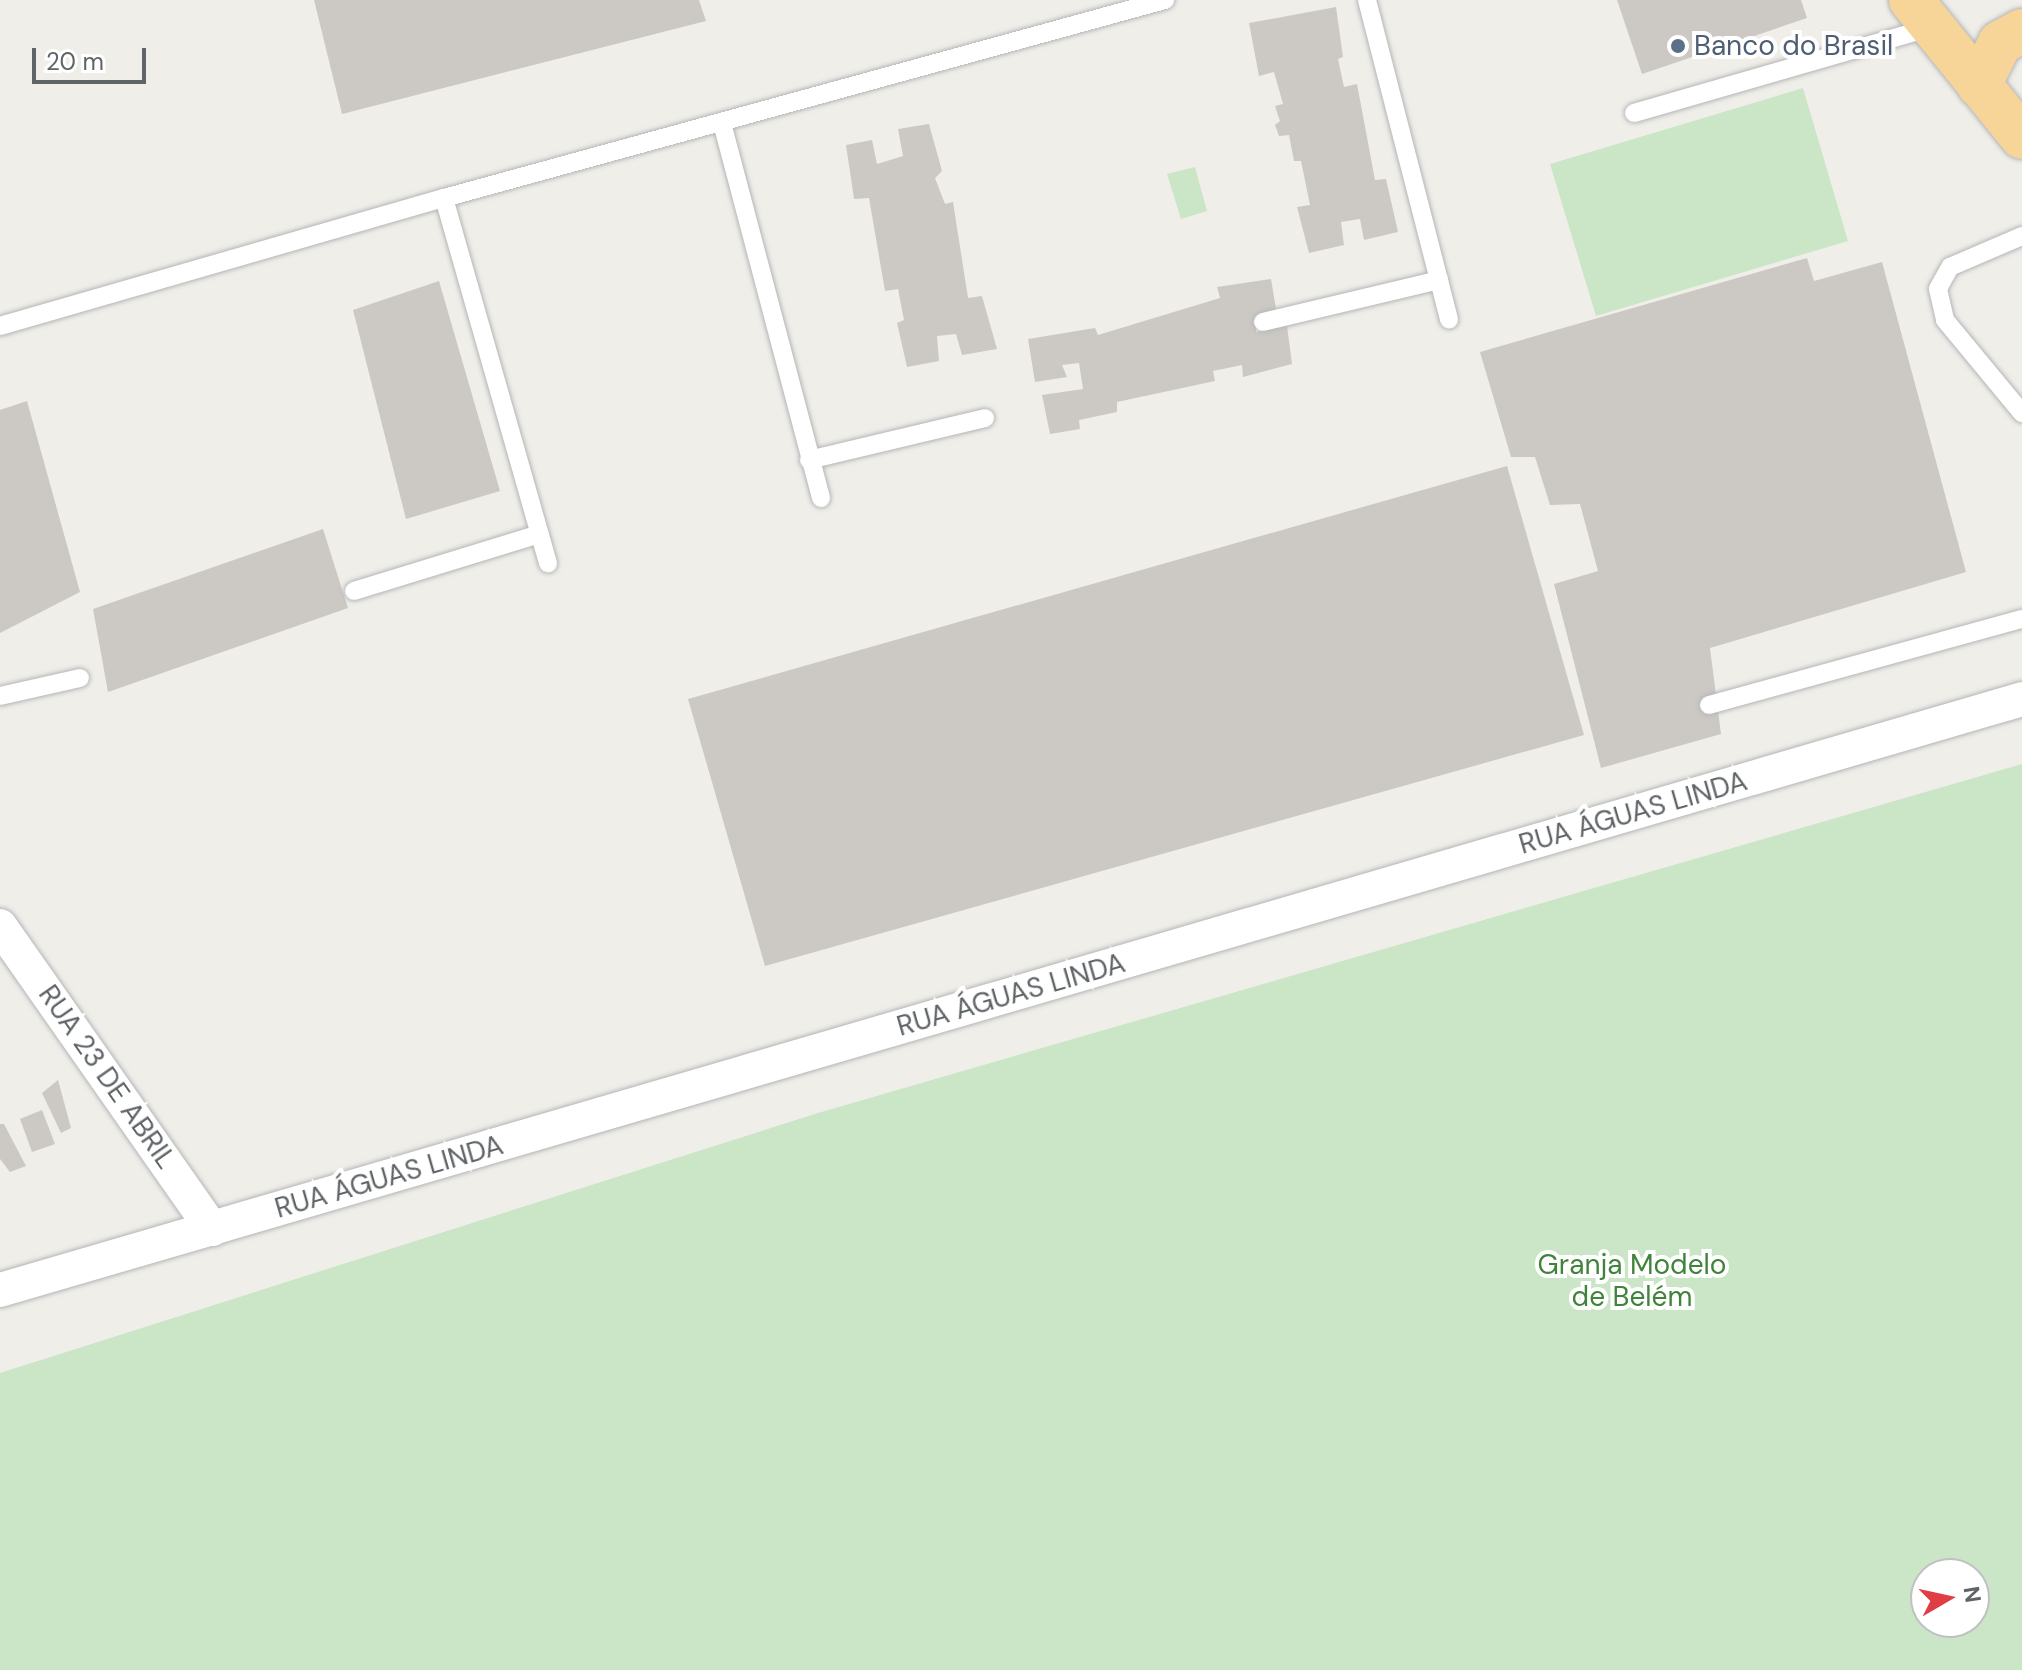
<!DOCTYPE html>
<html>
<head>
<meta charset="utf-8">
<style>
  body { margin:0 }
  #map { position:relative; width:2022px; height:1670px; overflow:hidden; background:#f0eee8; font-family:"DM Sans",sans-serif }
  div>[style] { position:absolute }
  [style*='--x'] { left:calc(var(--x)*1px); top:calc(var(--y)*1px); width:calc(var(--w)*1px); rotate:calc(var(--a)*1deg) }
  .green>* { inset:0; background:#cae6c7 }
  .building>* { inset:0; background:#ccc9c4 }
  .roads { filter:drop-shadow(0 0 2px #b3b6b9) drop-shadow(0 0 2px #b3b6b9) }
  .lane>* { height:18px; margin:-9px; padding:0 9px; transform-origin:9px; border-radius:9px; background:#fff }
  .street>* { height:34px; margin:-17px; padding:0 17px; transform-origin:17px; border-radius:17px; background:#fff }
  .highway>* { height:44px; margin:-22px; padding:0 22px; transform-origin:22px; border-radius:22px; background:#f7d498 }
  .dots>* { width:22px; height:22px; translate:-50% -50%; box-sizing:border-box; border:4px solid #fff; border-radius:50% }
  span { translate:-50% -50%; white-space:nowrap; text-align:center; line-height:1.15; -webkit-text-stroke:8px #fff; paint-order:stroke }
  .service-label { font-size:28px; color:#4e5e75 }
  .left { translate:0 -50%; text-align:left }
  .street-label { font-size:28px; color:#5f6467 }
  .park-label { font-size:28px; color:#40833a }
  .north { position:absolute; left:1910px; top:1558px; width:80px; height:80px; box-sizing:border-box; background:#fff; border:2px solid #bfc1c2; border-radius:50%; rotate:81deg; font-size:22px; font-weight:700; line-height:32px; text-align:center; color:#5f6467 }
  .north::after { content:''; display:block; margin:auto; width:28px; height:36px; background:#e03e45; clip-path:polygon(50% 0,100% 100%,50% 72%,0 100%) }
  .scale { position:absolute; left:32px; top:48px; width:114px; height:36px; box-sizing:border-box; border:4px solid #5f6467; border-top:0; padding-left:10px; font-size:24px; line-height:28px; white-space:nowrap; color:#5f6467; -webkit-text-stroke:6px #fff; paint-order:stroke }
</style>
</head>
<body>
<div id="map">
  <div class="green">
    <i style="clip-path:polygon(1803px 88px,1848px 241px,1596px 316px,1550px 164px)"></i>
    <i style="clip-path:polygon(1195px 167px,1207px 211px,1181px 219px,1167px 174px)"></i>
    <i style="clip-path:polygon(evenodd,2022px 764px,2022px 1670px,0 1670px,0 1373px,818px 1113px,2022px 764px,1926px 1574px,1974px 1574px,1974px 1622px,1926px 1622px,1926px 1574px)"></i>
  </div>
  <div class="building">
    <i style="clip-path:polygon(314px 0,699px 0,706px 21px,342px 114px)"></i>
    <i style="clip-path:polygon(1617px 0,1801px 0,1807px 18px,1642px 74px)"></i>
    <i style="clip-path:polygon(1336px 7px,1343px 57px,1338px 59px,1344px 87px,1357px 84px,1375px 180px,1386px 179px,1398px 232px,1364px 240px,1360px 219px,1341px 222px,1344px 245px,1309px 253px,1297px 207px,1310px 205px,1301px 161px,1294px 161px,1289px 135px,1279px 136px,1275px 125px,1280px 121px,1275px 106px,1283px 104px,1274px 72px,1259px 76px,1249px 23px)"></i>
    <i style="clip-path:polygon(929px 124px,942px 171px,935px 178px,945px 204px,953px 202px,968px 298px,982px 296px,997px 349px,962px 355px,956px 334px,937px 336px,939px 361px,907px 367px,897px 323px,904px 320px,898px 289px,885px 291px,869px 198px,854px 199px,846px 145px,872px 140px,877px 164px,903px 156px,898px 129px)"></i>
    <i style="clip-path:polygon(1807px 258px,1814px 281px,1882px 262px,1966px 572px,1710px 648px,1721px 734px,1601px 768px,1554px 584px,1598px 571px,1580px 504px,1550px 505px,1535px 457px,1511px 457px,1480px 352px)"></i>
    <i style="clip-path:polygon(1271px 279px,1276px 309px,1257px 315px,1256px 332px,1287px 326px,1292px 364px,1243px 377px,1242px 365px,1213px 371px,1215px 381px,1117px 402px,1117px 412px,1079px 420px,1080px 429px,1050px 434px,1042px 395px,1083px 389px,1079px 363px,1062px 365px,1067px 377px,1035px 382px,1028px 339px,1095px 328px,1098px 335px,1220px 298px,1217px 287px)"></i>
    <i style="clip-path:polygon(439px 281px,500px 491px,406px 519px,353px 310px)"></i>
    <i style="clip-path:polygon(27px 401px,80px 592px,0 633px,0 410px)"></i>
    <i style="clip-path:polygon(1507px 466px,1584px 735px,765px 966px,688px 699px)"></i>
    <i style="clip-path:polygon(323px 529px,348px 608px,108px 692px,93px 609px)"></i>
    <i style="clip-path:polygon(58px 1080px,71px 1128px,61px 1133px,42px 1093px)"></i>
    <i style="clip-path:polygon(42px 1110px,55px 1144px,32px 1152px,20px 1119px)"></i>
    <i style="clip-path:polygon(0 1124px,4px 1124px,26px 1166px,10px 1172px,0 1159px)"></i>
  </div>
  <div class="roads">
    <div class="lane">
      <i style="--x:1367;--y:0;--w:330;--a:75.6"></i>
      <i style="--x:1634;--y:113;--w:309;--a:-16.1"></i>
      <i style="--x:722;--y:123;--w:388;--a:75.2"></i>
      <i style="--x:444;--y:198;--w:380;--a:74.1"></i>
      <i style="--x:2022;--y:236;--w:78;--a:156.7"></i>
      <i style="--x:1950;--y:267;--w:25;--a:119"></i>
      <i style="--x:1938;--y:289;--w:32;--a:77"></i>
      <i style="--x:1945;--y:320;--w:121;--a:50.4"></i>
      <i style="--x:1263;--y:322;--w:181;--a:-13.4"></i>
      <i style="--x:0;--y:326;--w:462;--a:-16.1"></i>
      <i style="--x:444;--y:198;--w:748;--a:-15.36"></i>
      <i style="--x:809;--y:460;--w:181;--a:-13.4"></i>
      <i style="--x:354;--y:591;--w:194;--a:-17.1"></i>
      <i style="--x:0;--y:696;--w:82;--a:-12.7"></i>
      <i style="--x:1709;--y:705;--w:325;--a:-15.4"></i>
    </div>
    <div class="street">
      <i style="--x:0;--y:926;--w:370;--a:55"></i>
      <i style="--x:0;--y:1290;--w:2107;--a:-16.29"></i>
    </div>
    <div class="highway">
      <i style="--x:1911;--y:0;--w:176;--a:51"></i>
      <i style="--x:1979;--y:85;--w:47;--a:-63.4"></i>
      <i style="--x:2000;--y:43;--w:25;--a:-29"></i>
    </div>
  </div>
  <div class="dots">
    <i style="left:1678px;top:46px;background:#5c6f8a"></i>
  </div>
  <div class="service-label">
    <span class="left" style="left:1694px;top:46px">Banco do Brasil</span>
  </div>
  <div class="street-label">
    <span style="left:1633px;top:813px;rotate:-16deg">RUA ÁGUAS LINDA</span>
    <span style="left:1011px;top:995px;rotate:-16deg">RUA ÁGUAS LINDA</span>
    <span style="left:107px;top:1077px;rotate:55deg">RUA 23 DE ABRIL</span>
    <span style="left:389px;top:1177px;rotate:-16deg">RUA ÁGUAS LINDA</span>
  </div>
  <div class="park-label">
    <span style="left:1632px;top:1281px">Granja Modelo<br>de Belém</span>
  </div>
  <div class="north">N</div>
  <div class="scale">20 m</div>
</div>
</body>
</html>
